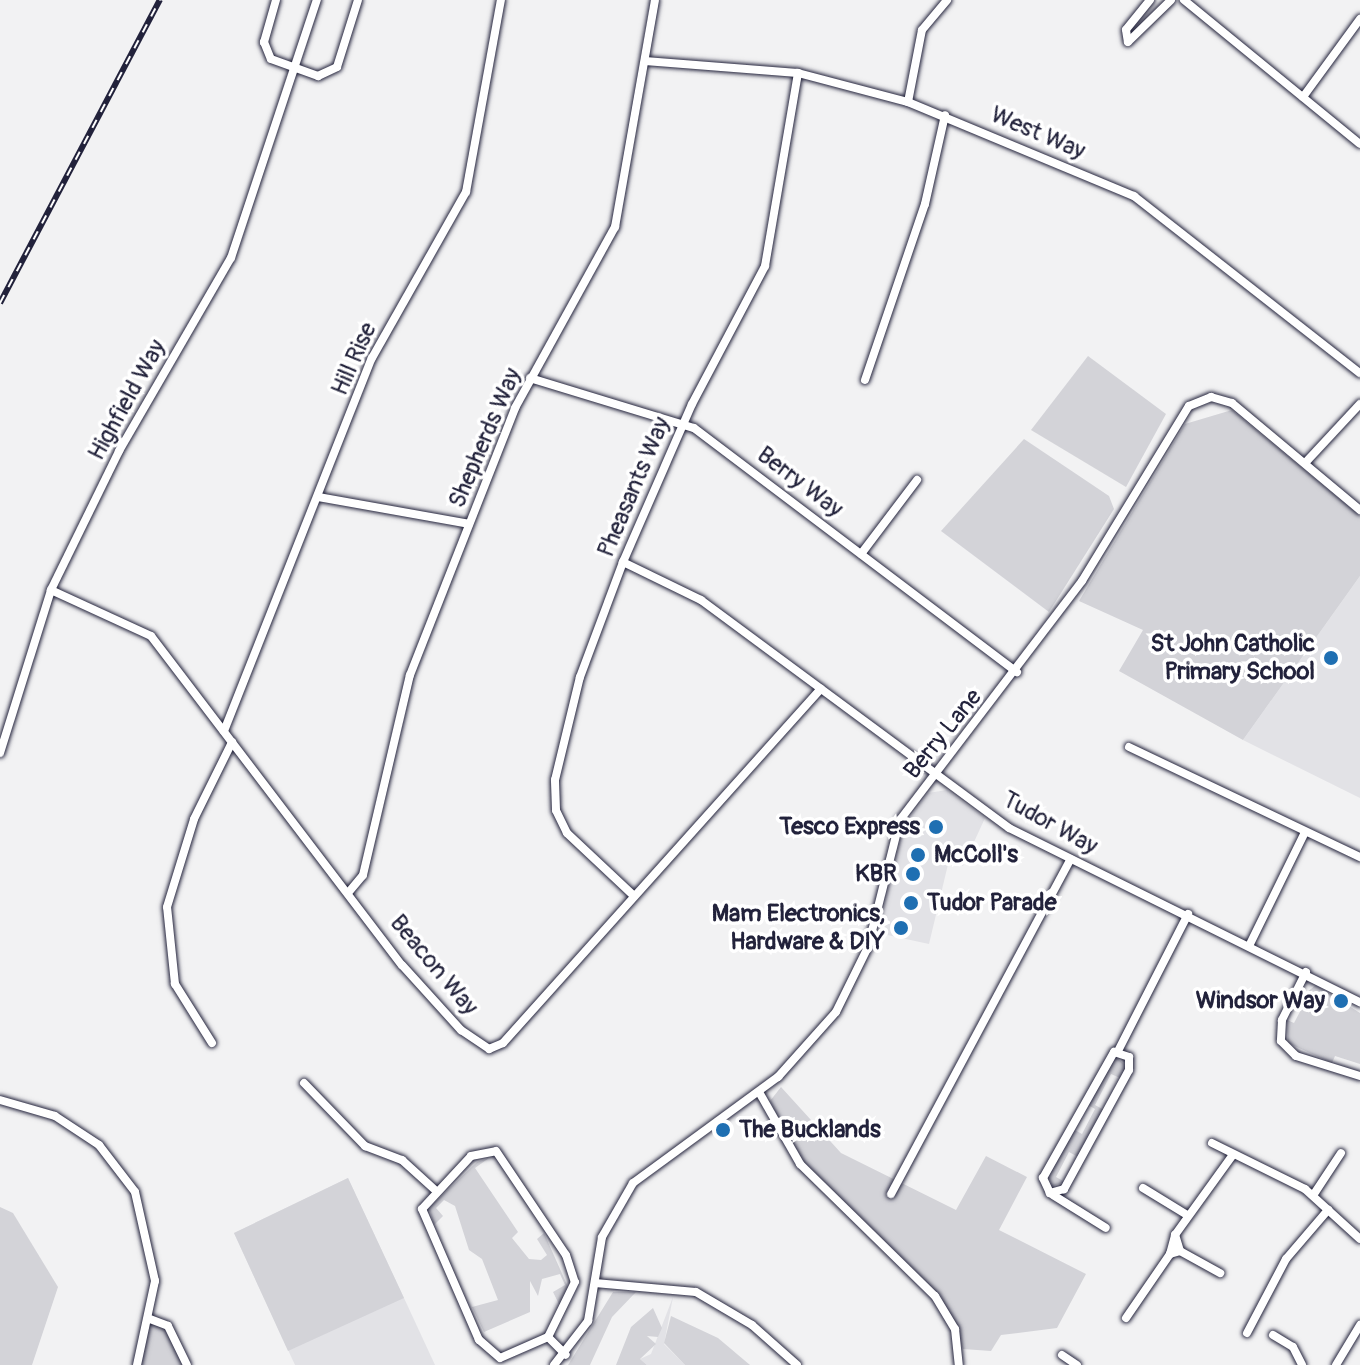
<!DOCTYPE html>
<html>
<head>
<meta charset="utf-8">
<style>
  body { margin:0 }
  #map { position:relative; width:1360px; height:1365px; overflow:hidden; background:#f2f2f3; font-family:Pangolin,sans-serif }
  div>[style] { position:absolute }
  [style*='--x'] { left:calc(var(--x)*1px); top:calc(var(--y)*1px); width:calc(var(--w)*1px); rotate:calc(var(--a)*1deg) }
  .built>* { inset:0; background:#e2e2e6 }
  .green>* { inset:0; background:#d3d3d8 }
  .roads { filter:drop-shadow(0 0 2px #22223b) drop-shadow(0 0 2px #22223b) }
  .minor>* { height:8px; margin:-4px; padding:0 4px; transform-origin:4px; border-radius:4px; background:#fff }
  .rail>* { height:6px; margin-top:-3px; transform-origin:0; background:repeating-linear-gradient(90deg,#fff 0 9px,#22223b 0 18px); box-sizing:border-box; border-block:2px solid #22223b }
  .dots>* { width:22px; height:22px; translate:-50% -50%; box-sizing:border-box; border:4px solid #fff; border-radius:50% }
  span { translate:-50% -50%; white-space:nowrap; text-align:center; line-height:1.15; -webkit-text-stroke:7px #fff; paint-order:stroke }
  .street-label { font-size:24px; color:#22223b }
  .poi-label { font-size:24px; color:#22223b; font-weight:700 }
  .right { translate:-100% -50%; text-align:right }
  .left { translate:0 -50%; text-align:left }
</style>
</head>
<body>
<div id="map">
  <div class="built">
    <i style="clip-path:polygon(1360px 576px,1360px 798px,1243px 740px)"></i>
    <i style="clip-path:polygon(947px 790px,985px 818px,963px 866px,950px 856px,929px 944px,878px 933px,903px 827px,928px 793px)"></i>
    <i style="clip-path:polygon(348px 1178px,404px 1298px,435px 1365px,295px 1365px,234px 1233px)"></i>
    <i style="clip-path:polygon(673px 1297px,664px 1344px,685px 1365px,647px 1365px,640px 1359px,651px 1354px)"></i>
  </div>
  <div class="green">
    <i style="clip-path:polygon(1088px 356px,1166px 414px,1126px 487px,1031px 430px)"></i>
    <i style="clip-path:polygon(1232px 410px,1360px 516px,1360px 576px,1243px 740px,1119px 671px,1143px 630px,1079px 601px,1185px 424px)"></i>
    <i style="clip-path:polygon(1024px 439px,1109px 496px,1114px 509px,1049px 612px,941px 531px)"></i>
    <i style="clip-path:polygon(1316px 985px,1360px 1013px,1360px 1064px,1335px 1056px,1332px 1063px,1288px 1043px,1287px 1020px,1294px 1023px,1304px 1004px,1297px 1000px)"></i>
    <i style="clip-path:polygon(1114px 1056px,1127px 1066px,1120px 1078px,1111px 1074px,1095px 1105px,1104px 1110px,1078px 1157px,1069px 1152px,1056px 1177px,1065px 1182px,1052px 1186px,1048px 1176px,1073px 1129px,1082px 1134px,1095px 1109px,1086px 1104px)"></i>
    <i style="clip-path:polygon(781px 1087px,841px 1153px,956px 1210px,986px 1156px,1027px 1177px,999px 1230px,1086px 1274px,1057px 1328px,1001px 1335px,991px 1351px,963px 1349px,941px 1296px,797px 1155px,770px 1101px)"></i>
    <i style="clip-path:polygon(489px 1158px,475px 1168px,518px 1232px,512px 1238px,529px 1259px,541px 1260px,547px 1255px,537px 1239px,544px 1233px,568px 1287px,560px 1306px,553px 1292px,565px 1285px,560px 1274px,542px 1279px,538px 1296px,530px 1281px,530px 1312px,484px 1332px,472px 1307px,498px 1300px,482px 1259px,469px 1250px,455px 1206px,444px 1200px,436px 1208px,443px 1216px,434px 1225px,429px 1208px,477px 1162px)"></i>
    <i style="clip-path:polygon(348px 1178px,404px 1298px,288px 1351px,234px 1233px)"></i>
    <i style="clip-path:polygon(0 1207px,13px 1213px,58px 1287px,32px 1365px,0 1365px)"></i>
    <i style="clip-path:polygon(613px 1292px,636px 1292px,612px 1317px,590px 1365px,568px 1365px)"></i>
    <i style="clip-path:polygon(653px 1308px,662px 1328px,658px 1337px,647px 1336px,656px 1344px,640px 1359px,647px 1365px,616px 1365px,631px 1327px)"></i>
    <i style="clip-path:polygon(671px 1316px,718px 1338px,750px 1365px,685px 1365px,664px 1343px)"></i>
    <i style="clip-path:polygon(150px 1319px,165px 1324px,187px 1365px,137px 1365px)"></i>
  </div>
  <div class="roads">
    <div class="minor">
      <i style="--x:276;--y:0;--w:44;--a:105.9"></i>
      <i style="--x:264;--y:42;--w:18;--a:68"></i>
      <i style="--x:271;--y:59;--w:50;--a:19.9"></i>
      <i style="--x:318;--y:76;--w:21;--a:-25"></i>
      <i style="--x:337;--y:67;--w:70;--a:-72.6"></i>
      <i style="--x:1150;--y:0;--w:38;--a:129"></i>
      <i style="--x:1126;--y:30;--w:12;--a:81"></i>
      <i style="--x:1128;--y:42;--w:60;--a:-44.3"></i>
      <i style="--x:1184;--y:0;--w:227;--a:39.3"></i>
      <i style="--x:645;--y:61;--w:153;--a:4.5"></i>
      <i style="--x:798;--y:73;--w:114;--a:14.8"></i>
      <i style="--x:908;--y:102;--w:245;--a:22.6"></i>
      <i style="--x:1134;--y:196;--w:287;--a:38.1"></i>
      <i style="--x:1303;--y:97;--w:97;--a:-53.8"></i>
      <i style="--x:908;--y:102;--w:73;--a:-79"></i>
      <i style="--x:922;--y:30;--w:39;--a:-50"></i>
      <i style="--x:530;--y:378;--w:171;--a:17"></i>
      <i style="--x:694;--y:428;--w:405;--a:37.1"></i>
      <i style="--x:865;--y:380;--w:186;--a:-71.2"></i>
      <i style="--x:925;--y:204;--w:91;--a:-77.3"></i>
      <i style="--x:1305;--y:463;--w:81;--a:-47"></i>
      <i style="--x:318;--y:497;--w:153;--a:10.1"></i>
      <i style="--x:861;--y:554;--w:93;--a:-52.9"></i>
      <i style="--x:623;--y:562;--w:87;--a:26"></i>
      <i style="--x:701;--y:600;--w:383;--a:36.5"></i>
      <i style="--x:1009;--y:828;--w:392;--a:26.4"></i>
      <i style="--x:51;--y:590;--w:110;--a:24.7"></i>
      <i style="--x:151;--y:636;--w:414;--a:52.7"></i>
      <i style="--x:402;--y:965;--w:88;--a:47.8"></i>
      <i style="--x:461;--y:1030;--w:34;--a:34"></i>
      <i style="--x:489;--y:1049;--w:15;--a:-23"></i>
      <i style="--x:503;--y:1043;--w:476;--a:-48.1"></i>
      <i style="--x:224;--y:731;--w:401;--a:-68.4"></i>
      <i style="--x:372;--y:358;--w:191;--a:-60.5"></i>
      <i style="--x:466;--y:192;--w:195;--a:-79.7"></i>
      <i style="--x:1129;--y:747;--w:256;--a:25.5"></i>
      <i style="--x:0;--y:753;--w:171;--a:-72.6"></i>
      <i style="--x:51;--y:590;--w:155;--a:-63.9"></i>
      <i style="--x:119;--y:451;--w:223;--a:-59.9"></i>
      <i style="--x:231;--y:258;--w:272;--a:-71.6"></i>
      <i style="--x:348;--y:893;--w:23;--a:-50"></i>
      <i style="--x:363;--y:875;--w:205;--a:-76.8"></i>
      <i style="--x:410;--y:675;--w:287;--a:-68.5"></i>
      <i style="--x:515;--y:408;--w:207;--a:-61.1"></i>
      <i style="--x:615;--y:227;--w:230;--a:-80"></i>
      <i style="--x:634;--y:896;--w:92;--a:-136.8"></i>
      <i style="--x:567;--y:833;--w:25;--a:-116"></i>
      <i style="--x:556;--y:810;--w:30;--a:-92"></i>
      <i style="--x:555;--y:780;--w:106;--a:-76.4"></i>
      <i style="--x:580;--y:677;--w:123;--a:-69.5"></i>
      <i style="--x:623;--y:562;--w:172;--a:-66.4"></i>
      <i style="--x:692;--y:404;--w:156;--a:-62.1"></i>
      <i style="--x:765;--y:266;--w:196;--a:-80.3"></i>
      <i style="--x:1250;--y:944;--w:125;--a:-63.8"></i>
      <i style="--x:1306;--y:972;--w:54;--a:116.6"></i>
      <i style="--x:1282;--y:1020;--w:21;--a:93"></i>
      <i style="--x:1281;--y:1041;--w:21;--a:45"></i>
      <i style="--x:1296;--y:1056;--w:67;--a:17.4"></i>
      <i style="--x:212;--y:1043;--w:70;--a:-122.1"></i>
      <i style="--x:175;--y:984;--w:77;--a:-95.9"></i>
      <i style="--x:167;--y:907;--w:92;--a:-72.9"></i>
      <i style="--x:194;--y:819;--w:86;--a:-63.7"></i>
      <i style="--x:1118;--y:1051;--w:154;--a:-62.9"></i>
      <i style="--x:1114;--y:1052;--w:16;--a:18"></i>
      <i style="--x:1129;--y:1057;--w:13;--a:90"></i>
      <i style="--x:1129;--y:1070;--w:136;--a:118.6"></i>
      <i style="--x:1064;--y:1189;--w:15;--a:164"></i>
      <i style="--x:1050;--y:1193;--w:17;--a:-115"></i>
      <i style="--x:1043;--y:1178;--w:145;--a:-60.6"></i>
      <i style="--x:304;--y:1083;--w:88;--a:45.9"></i>
      <i style="--x:365;--y:1146;--w:40;--a:21"></i>
      <i style="--x:402;--y:1160;--w:43;--a:42.2"></i>
      <i style="--x:759;--y:1092;--w:83;--a:60.3"></i>
      <i style="--x:800;--y:1164;--w:189;--a:44.4"></i>
      <i style="--x:935;--y:1296;--w:39;--a:59"></i>
      <i style="--x:955;--y:1329;--w:36;--a:84"></i>
      <i style="--x:0;--y:1100;--w:57;--a:16.2"></i>
      <i style="--x:55;--y:1116;--w:53;--a:33.4"></i>
      <i style="--x:99;--y:1145;--w:59;--a:52.5"></i>
      <i style="--x:135;--y:1192;--w:91;--a:77.3"></i>
      <i style="--x:155;--y:1281;--w:86;--a:102.1"></i>
      <i style="--x:1212;--y:1143;--w:104;--a:26.3"></i>
      <i style="--x:1305;--y:1189;--w:74;--a:42.3"></i>
      <i style="--x:496;--y:1151;--w:125;--a:56.1"></i>
      <i style="--x:566;--y:1255;--w:28;--a:72"></i>
      <i style="--x:575;--y:1282;--w:61;--a:116.1"></i>
      <i style="--x:548;--y:1337;--w:52;--a:156.4"></i>
      <i style="--x:500;--y:1358;--w:28;--a:-139"></i>
      <i style="--x:479;--y:1340;--w:143;--a:-113.5"></i>
      <i style="--x:422;--y:1209;--w:72;--a:-47.2"></i>
      <i style="--x:471;--y:1156;--w:25;--a:-11"></i>
      <i style="--x:1143;--y:1188;--w:52;--a:31.5"></i>
      <i style="--x:891;--y:1194;--w:380;--a:-61.8"></i>
      <i style="--x:1314;--y:1194;--w:49;--a:-56.6"></i>
      <i style="--x:1053;--y:1195;--w:62;--a:31.9"></i>
      <i style="--x:1180;--y:1251;--w:46;--a:28.8"></i>
      <i style="--x:1170;--y:1254;--w:20;--a:-75"></i>
      <i style="--x:595;--y:1283;--w:101;--a:5.1"></i>
      <i style="--x:696;--y:1292;--w:65;--a:30.5"></i>
      <i style="--x:752;--y:1325;--w:60;--a:41.6"></i>
      <i style="--x:1126;--y:1318;--w:78;--a:-55.5"></i>
      <i style="--x:1170;--y:1254;--w:10;--a:-17"></i>
      <i style="--x:1180;--y:1251;--w:17;--a:-107"></i>
      <i style="--x:1175;--y:1235;--w:97;--a:-54.2"></i>
      <i style="--x:150;--y:1319;--w:19;--a:21"></i>
      <i style="--x:168;--y:1326;--w:43;--a:64"></i>
      <i style="--x:1247;--y:1333;--w:84;--a:-62.2"></i>
      <i style="--x:1286;--y:1259;--w:65;--a:-49.4"></i>
      <i style="--x:1273;--y:1335;--w:23;--a:31"></i>
      <i style="--x:1293;--y:1347;--w:20;--a:63"></i>
      <i style="--x:548;--y:1337;--w:25;--a:45"></i>
      <i style="--x:1062;--y:1355;--w:18;--a:34"></i>
      <i style="--x:554;--y:1365;--w:56;--a:-52.3"></i>
      <i style="--x:588;--y:1321;--w:85;--a:-80.5"></i>
      <i style="--x:602;--y:1237;--w:62;--a:-60.1"></i>
      <i style="--x:633;--y:1183;--w:180;--a:-36.2"></i>
      <i style="--x:778;--y:1077;--w:87;--a:-48.3"></i>
      <i style="--x:836;--y:1012;--w:72;--a:-63.8"></i>
      <i style="--x:868;--y:947;--w:131;--a:-75.9"></i>
      <i style="--x:900;--y:820;--w:300;--a:-52.7"></i>
      <i style="--x:1082;--y:581;--w:205;--a:-58.6"></i>
      <i style="--x:1189;--y:406;--w:24;--a:-22"></i>
      <i style="--x:1211;--y:397;--w:22;--a:16"></i>
      <i style="--x:1232;--y:403;--w:167;--a:39.9"></i>
      <i style="--x:1336;--y:1365;--w:47;--a:-59"></i>
    </div>
  </div>
  <div class="rail">
    <i style="--x:0;--y:303;--w:343;--a:-62.2"></i>
  </div>
  <div class="dots">
    <i style="left:1331px;top:658px;background:#1f6fb2"></i>
    <i style="left:936px;top:827px;background:#1f6fb2"></i>
    <i style="left:918px;top:855px;background:#1f6fb2"></i>
    <i style="left:913px;top:874px;background:#1f6fb2"></i>
    <i style="left:911px;top:903px;background:#1f6fb2"></i>
    <i style="left:901px;top:928px;background:#1f6fb2"></i>
    <i style="left:1341px;top:1001px;background:#1f6fb2"></i>
    <i style="left:723px;top:1130px;background:#1f6fb2"></i>
  </div>
  <div class="street-label">
    <span style="left:1038px;top:133px;rotate:23deg">West Way</span>
    <span style="left:354px;top:359px;rotate:-66deg">Hill Rise</span>
    <span style="left:127px;top:400px;rotate:-61deg">Highfield Way</span>
    <span style="left:485px;top:438px;rotate:-67deg">Shepherds Way</span>
    <span style="left:800px;top:482px;rotate:37deg">Berry Way</span>
    <span style="left:634px;top:487px;rotate:-67deg">Pheasants Way</span>
    <span style="left:943px;top:734px;rotate:-51deg">Berry Lane</span>
    <span style="left:1050px;top:823px;rotate:29deg">Tudor Way</span>
    <span style="left:434px;top:965px;rotate:50deg">Beacon Way</span>
  </div>
  <div class="poi-label">
    <span class="right" style="left:1315px;top:658px">St John Catholic<br>Primary School</span>
    <span class="right" style="left:920px;top:827px">Tesco Express</span>
    <span class="left" style="left:934px;top:855px">McColl's</span>
    <span class="right" style="left:897px;top:874px">KBR</span>
    <span class="left" style="left:927px;top:903px">Tudor Parade</span>
    <span class="right" style="left:885px;top:928px">Mam Electronics,<br>Hardware &amp; DIY</span>
    <span class="right" style="left:1325px;top:1001px">Windsor Way</span>
    <span class="left" style="left:739px;top:1130px">The Bucklands</span>
  </div>
</div>
</body>
</html>
